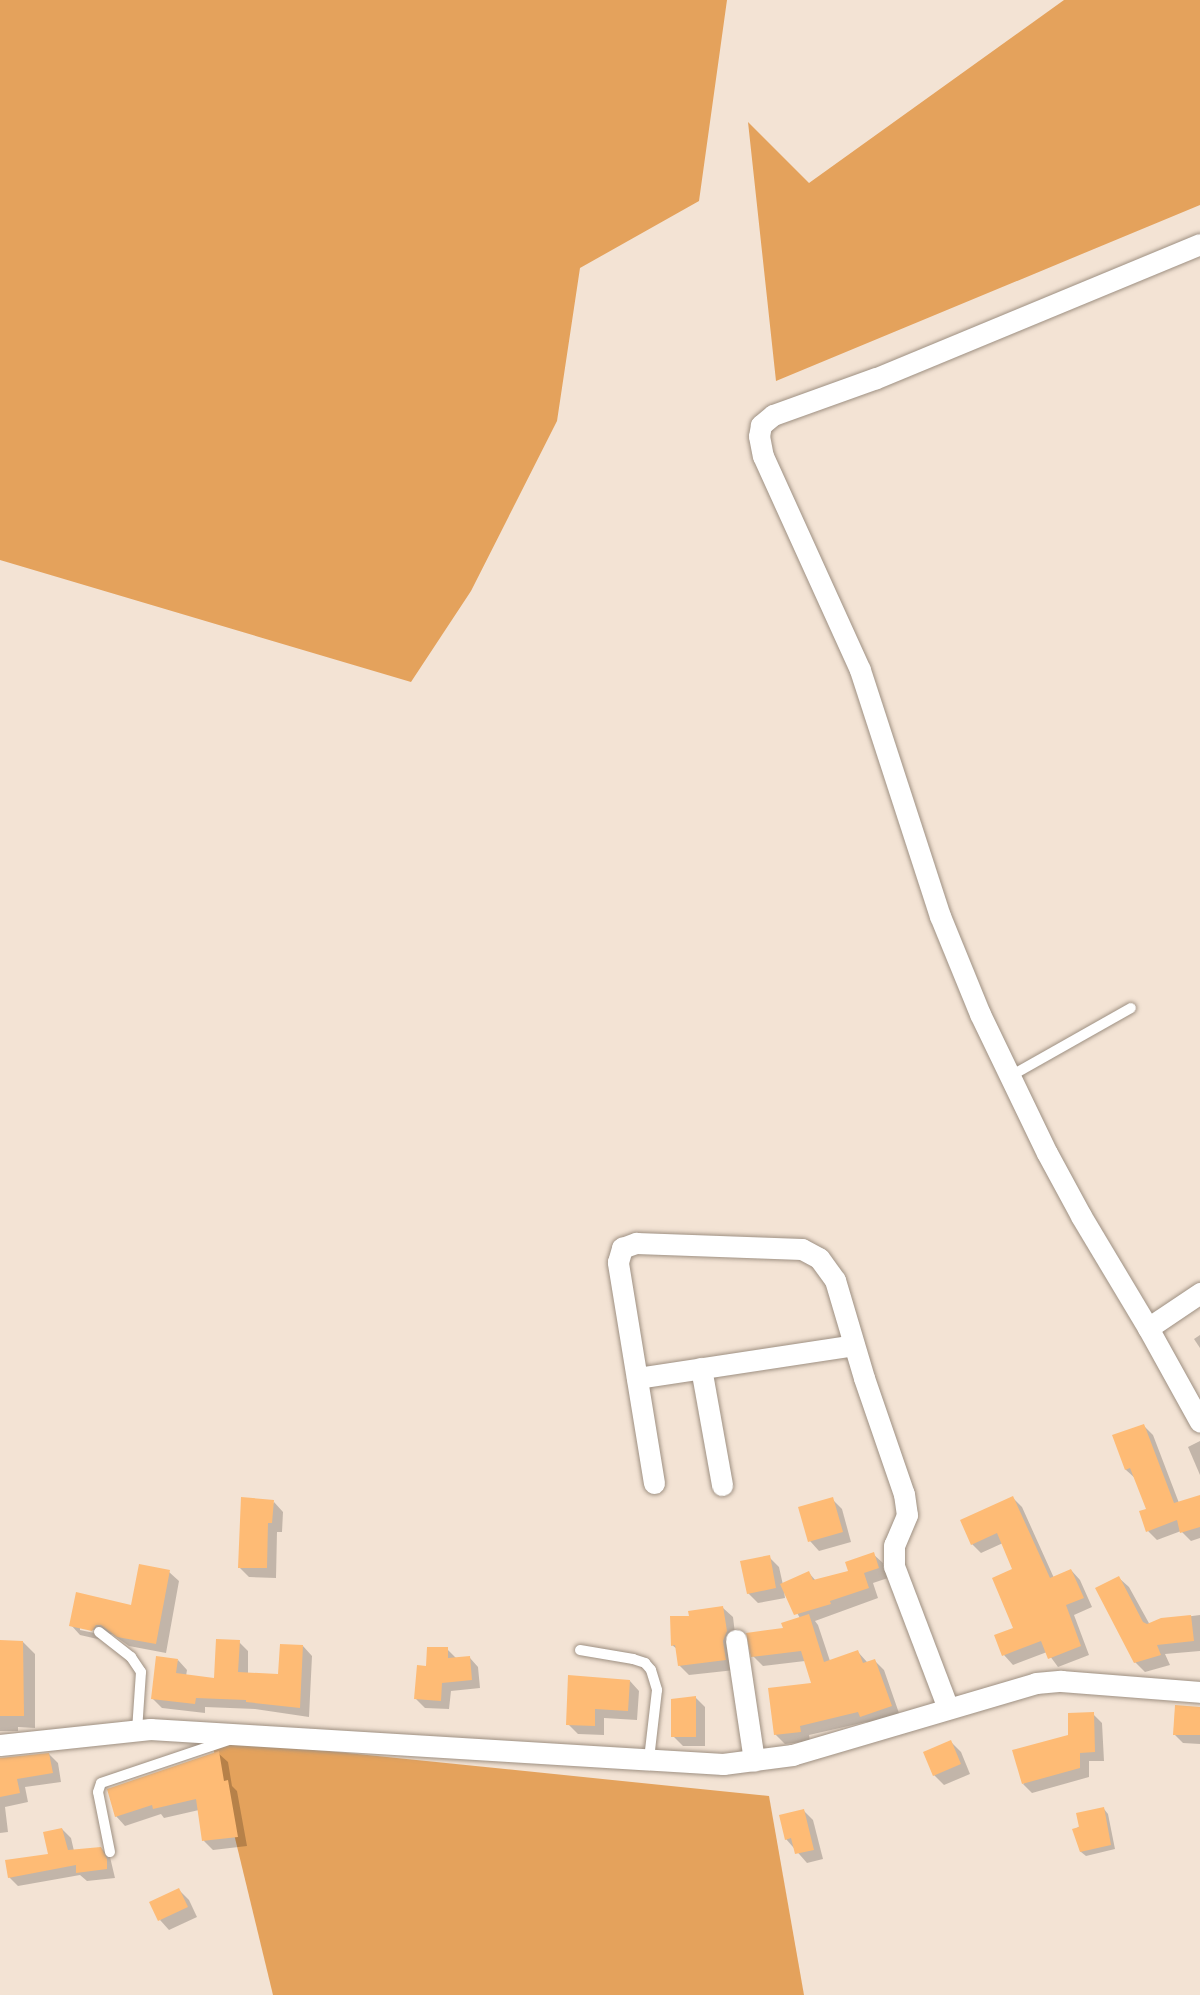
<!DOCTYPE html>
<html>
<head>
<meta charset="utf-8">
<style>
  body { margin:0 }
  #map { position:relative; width:1200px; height:1995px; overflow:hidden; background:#f3e3d4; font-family:"PT Sans Narrow",sans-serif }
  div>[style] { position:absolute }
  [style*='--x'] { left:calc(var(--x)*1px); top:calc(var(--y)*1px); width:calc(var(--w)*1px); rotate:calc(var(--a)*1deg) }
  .forest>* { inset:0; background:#e4a25c }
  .shadow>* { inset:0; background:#0003 }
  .building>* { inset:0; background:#febb75 }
  .roads { filter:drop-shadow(0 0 2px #9e9082) drop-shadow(0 0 2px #9e9082) }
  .service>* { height:10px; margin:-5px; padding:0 5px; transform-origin:5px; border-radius:5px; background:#fff }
  .minor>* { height:21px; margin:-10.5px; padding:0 10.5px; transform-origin:10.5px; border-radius:10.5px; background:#fff }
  span { translate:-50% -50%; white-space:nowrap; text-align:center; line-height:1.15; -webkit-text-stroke:6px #fef1e5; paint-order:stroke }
</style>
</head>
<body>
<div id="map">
  <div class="forest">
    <i style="clip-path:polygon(0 0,727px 0,699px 201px,580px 268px,557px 421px,471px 591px,411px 682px,0 560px)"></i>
    <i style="clip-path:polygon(1064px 0,1200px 0,1200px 205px,776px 381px,748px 122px,809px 183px)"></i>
    <i style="clip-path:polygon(211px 1739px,769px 1796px,804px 1995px,273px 1995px)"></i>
  </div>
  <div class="shadow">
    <i style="clip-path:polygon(1200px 1335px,1200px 1348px,1194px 1339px)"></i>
    <i style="clip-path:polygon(1143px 1425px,1153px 1435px,1179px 1503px,1200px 1497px,1200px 1538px,1191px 1541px,1181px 1531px,1157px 1540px,1148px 1531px,1148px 1510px,1136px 1479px,1126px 1470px,1114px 1436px)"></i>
    <i style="clip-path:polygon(1200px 1441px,1200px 1475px,1188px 1447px)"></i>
    <i style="clip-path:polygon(1013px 1498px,1022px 1507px,1054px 1578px,1071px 1570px,1080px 1580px,1092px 1607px,1074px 1615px,1089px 1655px,1058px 1667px,1047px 1652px,1013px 1665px,1004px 1655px,996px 1636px,1015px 1628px,1014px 1570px,1003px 1543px,981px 1553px,972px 1544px)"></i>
    <i style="clip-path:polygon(832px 1499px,842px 1509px,851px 1542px,819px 1551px,810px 1541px)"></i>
    <i style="clip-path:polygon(274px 1502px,283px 1512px,282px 1532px,277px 1532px,276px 1578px,249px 1577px,239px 1567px)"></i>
    <i style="clip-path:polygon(873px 1554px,883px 1563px,888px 1578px,873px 1583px,878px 1598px,815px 1621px,818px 1625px,830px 1661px,858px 1652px,867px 1662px,875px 1661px,884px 1670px,900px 1716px,871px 1726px,866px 1722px,809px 1735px,810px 1741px,785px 1744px,775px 1734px,813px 1684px,805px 1661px,763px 1666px,753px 1656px,800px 1618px,784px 1591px,785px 1598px,758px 1603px,748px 1593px,769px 1557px,779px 1567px,783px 1585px,809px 1573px,816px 1581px,850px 1572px)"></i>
    <i style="clip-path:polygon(evenodd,169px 1572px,179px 1581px,166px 1653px,129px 1646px,112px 1634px,106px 1635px,102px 1640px,80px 1635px,71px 1625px,132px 1607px,169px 1572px,80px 1627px,99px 1631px,99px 1634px,80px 1630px,80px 1627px)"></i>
    <i style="clip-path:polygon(1119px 1578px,1129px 1587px,1150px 1625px,1161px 1620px,1200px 1615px,1200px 1651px,1165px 1654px,1170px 1665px,1145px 1672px,1135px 1662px)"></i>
    <i style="clip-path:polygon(723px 1608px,733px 1617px,736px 1642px,735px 1670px,689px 1675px,679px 1665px,677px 1649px,672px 1645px,690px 1617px)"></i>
    <i style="clip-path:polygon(0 1642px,23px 1642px,35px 1654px,35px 1728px,18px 1727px,18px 1731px,0 1731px)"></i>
    <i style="clip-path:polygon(239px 1642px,248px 1651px,248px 1674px,280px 1675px,303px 1646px,312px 1656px,309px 1717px,255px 1709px,205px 1707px,205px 1713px,162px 1708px,152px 1698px,178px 1660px,187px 1670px,186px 1676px,216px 1680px)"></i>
    <i style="clip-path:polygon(447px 1649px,456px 1658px,470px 1658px,478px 1667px,480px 1688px,451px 1691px,449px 1709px,425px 1708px,416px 1699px,428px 1667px)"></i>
    <i style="clip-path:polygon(630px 1681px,639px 1691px,637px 1720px,604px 1718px,604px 1735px,578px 1734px,568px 1724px)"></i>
    <i style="clip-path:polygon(695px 1697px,705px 1707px,705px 1746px,683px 1746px,673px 1736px)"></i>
    <i style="clip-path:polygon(1200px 1708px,1200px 1744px,1183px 1743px,1174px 1734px)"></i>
    <i style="clip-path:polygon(1093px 1714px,1102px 1723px,1104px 1761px,1089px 1761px,1089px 1777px,1032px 1793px,1023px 1784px)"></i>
    <i style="clip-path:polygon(951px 1742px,961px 1752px,970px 1774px,944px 1785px,934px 1775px)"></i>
    <i style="clip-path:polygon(218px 1753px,228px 1762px,232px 1786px,237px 1791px,247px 1846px,213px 1850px,204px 1841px,199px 1810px,164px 1818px,161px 1814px,125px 1826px,116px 1816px)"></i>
    <i style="clip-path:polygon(49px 1754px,58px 1763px,61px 1782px,25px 1787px,28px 1802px,5px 1807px,8px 1832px,0 1833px,0 1761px)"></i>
    <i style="clip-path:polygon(1104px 1809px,1108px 1814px,1115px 1849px,1086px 1856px,1081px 1852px,1074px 1830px)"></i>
    <i style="clip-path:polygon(804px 1811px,813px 1820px,823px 1859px,807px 1863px,786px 1839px)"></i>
    <i style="clip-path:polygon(62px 1829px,71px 1838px,74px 1851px,101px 1848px,110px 1857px,115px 1878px,87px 1881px,80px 1875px,18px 1886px,9px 1877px,50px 1855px)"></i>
    <i style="clip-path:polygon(179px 1890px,189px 1900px,197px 1917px,169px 1930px,160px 1920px)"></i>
  </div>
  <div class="building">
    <i style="clip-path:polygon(1144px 1424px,1174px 1503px,1200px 1495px,1200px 1527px,1180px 1533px,1177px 1520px,1146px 1532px,1139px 1511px,1146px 1509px,1130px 1468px,1125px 1470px,1112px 1435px)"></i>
    <i style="clip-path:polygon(1013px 1496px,1050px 1578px,1071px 1569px,1084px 1598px,1066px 1605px,1081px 1646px,1048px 1659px,1041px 1641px,1002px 1656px,994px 1635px,1013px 1628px,992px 1578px,1012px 1569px,997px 1533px,971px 1545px,960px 1520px)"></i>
    <i style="clip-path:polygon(241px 1497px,274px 1500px,272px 1523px,268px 1523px,267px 1568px,238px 1568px)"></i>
    <i style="clip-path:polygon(833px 1497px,843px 1532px,808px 1542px,798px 1507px)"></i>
    <i style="clip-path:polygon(874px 1552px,879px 1568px,864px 1573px,869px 1588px,830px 1601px,831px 1604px,794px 1615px,780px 1584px,809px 1571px,813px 1580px,848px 1571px,845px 1562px)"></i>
    <i style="clip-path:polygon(770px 1555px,776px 1588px,747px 1594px,740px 1561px)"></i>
    <i style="clip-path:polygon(139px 1564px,170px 1570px,156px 1644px,117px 1637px,101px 1625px,96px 1625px,92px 1631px,69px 1626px,76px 1592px,131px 1605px)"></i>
    <i style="clip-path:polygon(1119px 1576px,1143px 1622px,1147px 1624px,1161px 1618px,1191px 1615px,1194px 1641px,1157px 1645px,1161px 1655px,1134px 1663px,1095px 1588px)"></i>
    <i style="clip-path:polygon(723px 1606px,727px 1631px,723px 1641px,726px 1660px,678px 1666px,675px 1645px,671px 1646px,670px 1616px,689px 1616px,688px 1611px)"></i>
    <i style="clip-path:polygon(809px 1614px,824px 1662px,858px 1650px,863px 1663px,875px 1659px,892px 1706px,860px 1717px,858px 1712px,800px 1726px,801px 1732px,774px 1735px,768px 1688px,811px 1683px,801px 1651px,751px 1657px,746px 1633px,783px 1628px,781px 1623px)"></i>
    <i style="clip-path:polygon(216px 1639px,240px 1640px,238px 1672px,278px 1674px,280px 1644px,303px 1645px,300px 1708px,246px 1702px,246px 1700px,196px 1698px,195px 1704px,151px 1699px,156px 1656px,178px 1659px,176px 1673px,214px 1678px)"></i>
    <i style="clip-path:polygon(0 1640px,23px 1641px,24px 1716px,0 1716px)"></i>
    <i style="clip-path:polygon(427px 1647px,448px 1647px,448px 1658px,470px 1656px,472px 1680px,442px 1683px,441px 1701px,414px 1699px,417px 1665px,426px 1666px)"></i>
    <i style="clip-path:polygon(568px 1675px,630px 1680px,628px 1711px,595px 1709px,595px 1726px,566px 1725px)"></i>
    <i style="clip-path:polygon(696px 1696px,696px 1737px,671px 1737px,671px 1699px)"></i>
    <i style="clip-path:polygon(1175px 1705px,1200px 1707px,1200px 1735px,1173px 1735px)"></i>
    <i style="clip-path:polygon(1094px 1712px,1095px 1752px,1080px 1753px,1080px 1768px,1022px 1784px,1012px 1750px,1068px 1735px,1068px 1713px)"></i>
    <i style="clip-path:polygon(951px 1740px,961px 1764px,933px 1776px,923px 1752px)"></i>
    <i style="clip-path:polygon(219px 1751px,224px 1781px,228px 1780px,238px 1837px,202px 1841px,196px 1799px,153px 1809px,152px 1805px,115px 1817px,107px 1789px)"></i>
    <i style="clip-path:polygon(49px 1753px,53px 1773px,17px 1779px,20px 1793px,0 1797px,0 1758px)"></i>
    <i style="clip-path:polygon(1104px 1807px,1111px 1845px,1080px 1852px,1072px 1829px,1079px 1827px,1076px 1813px)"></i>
    <i style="clip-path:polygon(804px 1809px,814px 1850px,795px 1854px,791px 1838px,785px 1840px,779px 1815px)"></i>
    <i style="clip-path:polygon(62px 1828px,68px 1850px,101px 1847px,107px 1859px,107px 1869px,76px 1873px,76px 1865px,8px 1878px,5px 1860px,48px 1854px,43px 1832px)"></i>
    <i style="clip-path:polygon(179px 1888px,188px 1907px,158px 1921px,149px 1902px)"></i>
  </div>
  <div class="roads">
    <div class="service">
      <i style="--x:1009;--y:1077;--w:140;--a:-29.5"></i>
      <i style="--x:99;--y:1632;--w:41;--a:38"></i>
      <i style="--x:131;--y:1657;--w:18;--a:56"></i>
      <i style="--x:141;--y:1672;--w:58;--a:93.9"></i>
      <i style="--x:580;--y:1650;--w:54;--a:9.6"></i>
      <i style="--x:633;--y:1659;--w:13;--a:18"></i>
      <i style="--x:645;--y:1663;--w:9;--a:49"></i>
      <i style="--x:651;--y:1670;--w:21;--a:73"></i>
      <i style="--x:657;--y:1690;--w:69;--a:96.6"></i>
      <i style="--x:110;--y:1852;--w:61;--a:-101.3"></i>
      <i style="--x:98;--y:1792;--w:9;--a:-72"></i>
      <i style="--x:101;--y:1783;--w:138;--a:-18.6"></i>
    </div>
    <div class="minor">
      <i style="--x:1200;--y:244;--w:351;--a:157.5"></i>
      <i style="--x:876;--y:378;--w:109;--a:160.2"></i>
      <i style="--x:773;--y:415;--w:16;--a:140"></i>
      <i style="--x:761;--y:425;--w:11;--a:100"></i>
      <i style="--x:759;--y:436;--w:20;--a:79"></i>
      <i style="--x:763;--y:456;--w:235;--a:65.6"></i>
      <i style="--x:860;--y:670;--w:259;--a:72"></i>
      <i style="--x:940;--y:916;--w:106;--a:67.8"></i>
      <i style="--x:980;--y:1014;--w:154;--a:64.3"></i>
      <i style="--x:1047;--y:1153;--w:72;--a:61.6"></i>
      <i style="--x:1081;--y:1216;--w:131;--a:59.1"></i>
      <i style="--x:1148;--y:1328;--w:107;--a:61"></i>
      <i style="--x:1148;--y:1328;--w:63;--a:-33.9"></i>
      <i style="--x:701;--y:1368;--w:119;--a:79.8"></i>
      <i style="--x:637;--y:1378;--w:219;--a:-8.6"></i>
      <i style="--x:654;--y:1483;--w:224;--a:-99.3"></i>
      <i style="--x:618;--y:1262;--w:15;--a:-74"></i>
      <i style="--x:622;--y:1248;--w:15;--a:-20"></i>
      <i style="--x:636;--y:1243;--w:166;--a:2.1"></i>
      <i style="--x:802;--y:1249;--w:19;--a:28"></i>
      <i style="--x:819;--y:1258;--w:27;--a:54"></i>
      <i style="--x:835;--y:1280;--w:102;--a:73.5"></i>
      <i style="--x:864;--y:1378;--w:123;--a:71"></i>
      <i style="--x:904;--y:1494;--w:21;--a:82"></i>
      <i style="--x:907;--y:1515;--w:33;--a:113"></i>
      <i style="--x:894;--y:1545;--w:21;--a:90"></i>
      <i style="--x:894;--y:1566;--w:152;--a:69.2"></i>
      <i style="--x:736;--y:1640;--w:122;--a:81.5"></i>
      <i style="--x:0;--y:1745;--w:151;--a:-6.1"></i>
      <i style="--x:150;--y:1729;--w:574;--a:3.5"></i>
      <i style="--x:723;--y:1764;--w:70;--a:-7.4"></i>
      <i style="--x:792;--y:1755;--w:254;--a:-16.4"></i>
      <i style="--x:1036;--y:1683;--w:25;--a:-5"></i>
      <i style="--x:1061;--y:1681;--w:139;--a:4.5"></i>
    </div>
  </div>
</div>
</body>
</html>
